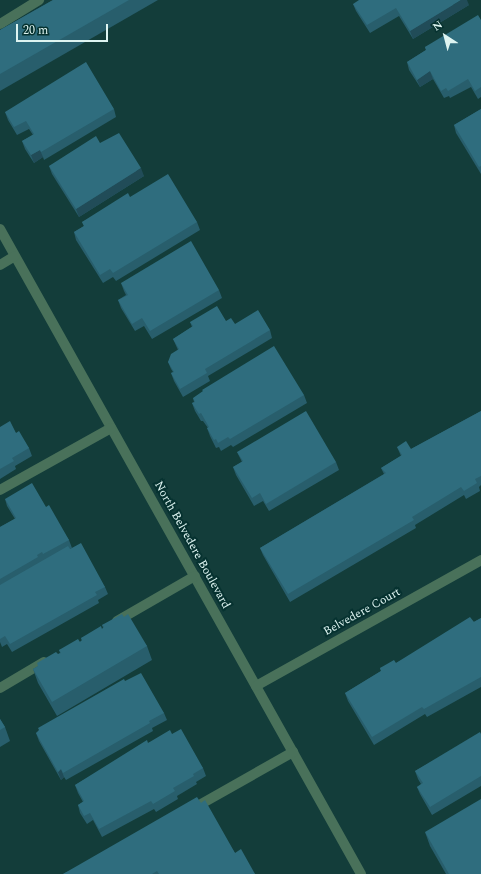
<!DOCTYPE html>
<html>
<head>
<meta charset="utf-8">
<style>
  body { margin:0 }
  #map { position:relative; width:481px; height:874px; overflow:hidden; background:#133d3a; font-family:Spectral,serif }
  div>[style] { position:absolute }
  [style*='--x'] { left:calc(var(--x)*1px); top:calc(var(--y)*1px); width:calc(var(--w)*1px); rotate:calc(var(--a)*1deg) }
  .minor>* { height:10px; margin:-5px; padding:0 5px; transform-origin:5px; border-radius:5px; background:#49715a }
  .wall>* { inset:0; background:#285e6c }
  .shaded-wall>* { inset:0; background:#214c58 }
  .building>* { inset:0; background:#2f6d7e }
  span { translate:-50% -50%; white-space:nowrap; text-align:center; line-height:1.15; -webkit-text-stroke:4px #063230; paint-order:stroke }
  .street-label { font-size:12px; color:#def4f1 }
  .north { position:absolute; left:425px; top:16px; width:40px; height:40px; -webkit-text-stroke:3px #063230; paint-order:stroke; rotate:324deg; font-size:11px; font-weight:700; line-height:16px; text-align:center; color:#def4f1 }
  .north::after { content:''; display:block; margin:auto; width:14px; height:18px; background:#def4f1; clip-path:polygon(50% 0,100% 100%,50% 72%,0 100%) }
  .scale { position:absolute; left:16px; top:24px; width:92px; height:18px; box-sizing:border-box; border:2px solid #def4f1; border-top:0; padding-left:5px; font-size:12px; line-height:14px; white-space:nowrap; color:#def4f1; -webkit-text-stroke:3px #063230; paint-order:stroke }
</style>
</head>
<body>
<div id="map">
  <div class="minor">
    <i style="--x:0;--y:24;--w:46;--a:-31.6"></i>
    <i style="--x:0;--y:229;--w:739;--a:60.76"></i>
    <i style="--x:0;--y:265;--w:17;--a:-31"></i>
    <i style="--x:0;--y:490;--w:127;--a:-29.2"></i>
    <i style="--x:117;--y:621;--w:90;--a:-30"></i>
    <i style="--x:256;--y:686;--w:258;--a:-29.2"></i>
    <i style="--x:0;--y:688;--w:51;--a:-30.6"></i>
    <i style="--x:194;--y:808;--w:114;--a:-29.5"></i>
  </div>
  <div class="wall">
    <i style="clip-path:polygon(53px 0,158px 0,0 91px,0 30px)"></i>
    <i style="clip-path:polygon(353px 4px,469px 5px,413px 39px,399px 16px,370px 33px,356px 11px)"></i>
    <i style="clip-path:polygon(481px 20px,481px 97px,478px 99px,471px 87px,450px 98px,449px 96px,444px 98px,433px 79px,420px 87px,409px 70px,407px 62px,426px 50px,425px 47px)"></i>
    <i style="clip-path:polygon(114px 109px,116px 117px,44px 160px,43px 157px,34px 163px,25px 149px,22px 141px,33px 135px,29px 129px,17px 135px,8px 120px,5px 112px)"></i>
    <i style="clip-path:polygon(481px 109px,481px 174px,456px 133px,454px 125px)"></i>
    <i style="clip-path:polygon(100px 143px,144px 176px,79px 217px,52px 174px,49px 166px)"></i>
    <i style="clip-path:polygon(130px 197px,197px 222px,200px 230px,116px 281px,113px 277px,103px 283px,76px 240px,74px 232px,84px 226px,82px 222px)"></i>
    <i style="clip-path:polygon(121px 283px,219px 290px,222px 298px,152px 339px,144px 326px,135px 331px,121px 308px,118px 300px,126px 295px,124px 291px)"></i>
    <i style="clip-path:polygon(226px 321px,235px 324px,270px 330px,272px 338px,208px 376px,210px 381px,183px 397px,174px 381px,171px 373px,173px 372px,171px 369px,168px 362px,178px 350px,173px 339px,192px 327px,190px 322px)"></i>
    <i style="clip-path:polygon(304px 395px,307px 403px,233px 447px,231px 445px,221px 451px,219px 447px,216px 448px,210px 436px,207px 428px,208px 428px,203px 421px,201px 421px,195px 411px,192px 403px,194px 402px,193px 398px)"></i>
    <i style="clip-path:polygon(481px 411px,481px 485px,479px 487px,480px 491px,466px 499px,464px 495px,415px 525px,416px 528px,290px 602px,263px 555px,260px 548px,384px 474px,381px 468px,401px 456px,397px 447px,411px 449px)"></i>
    <i style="clip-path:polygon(0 427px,16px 433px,29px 448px,32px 456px,15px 466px,16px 469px,0 479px)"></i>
    <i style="clip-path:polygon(237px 452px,336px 462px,339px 470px,269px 511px,263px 501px,254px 506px,236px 475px,233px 467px,242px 462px)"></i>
    <i style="clip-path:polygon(5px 499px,46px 507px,69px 540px,72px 548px,70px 549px,105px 587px,108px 594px,98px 600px,99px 603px,12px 652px,7px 644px,2px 647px,0 642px,0 527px,15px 519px,7px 506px)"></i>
    <i style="clip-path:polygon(124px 617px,147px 646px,152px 660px,57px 716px,38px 683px,33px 669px,60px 653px,59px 650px,82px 641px,81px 638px,102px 629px,103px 628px,102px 625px)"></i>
    <i style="clip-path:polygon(481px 618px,481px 687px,427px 717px,425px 714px,374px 745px,348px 701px,345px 693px,381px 671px,380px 668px,396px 663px)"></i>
    <i style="clip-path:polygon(125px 681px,164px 713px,167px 720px,152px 728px,153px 731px,66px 780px,64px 777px,61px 780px,39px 741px,36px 733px)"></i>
    <i style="clip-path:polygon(0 719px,5px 727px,10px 741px,0 747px)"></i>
    <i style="clip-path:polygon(172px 734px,203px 768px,206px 776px,196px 782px,197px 784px,177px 796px,178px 799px,156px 812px,154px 809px,102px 837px,93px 820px,87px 824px,80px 813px,78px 805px,83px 802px,78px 793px,75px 785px,148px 743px)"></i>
    <i style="clip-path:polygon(481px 734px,481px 786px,432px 815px,420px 794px,417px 787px,421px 784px,418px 779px,415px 771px)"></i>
    <i style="clip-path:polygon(201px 803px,235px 853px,255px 874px,63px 874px)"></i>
    <i style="clip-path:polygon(425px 832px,481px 874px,446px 874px,430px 846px)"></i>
  </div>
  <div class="shaded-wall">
    <i style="clip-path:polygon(461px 0,467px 0,469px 5px,413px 39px,410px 31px)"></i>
    <i style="clip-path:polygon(430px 71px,433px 79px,420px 87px,417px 80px)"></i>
    <i style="clip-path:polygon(40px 150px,43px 157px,34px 163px,31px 155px)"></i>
    <i style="clip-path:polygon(141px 168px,144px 176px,79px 217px,76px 209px)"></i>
    <i style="clip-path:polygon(61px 769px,64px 777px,61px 780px,58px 772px)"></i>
  </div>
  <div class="building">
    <i style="clip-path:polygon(53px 0,129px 0,0 74px,0 30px)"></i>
    <i style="clip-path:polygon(359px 0,461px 0,410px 31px,396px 8px,367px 25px,353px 4px)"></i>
    <i style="clip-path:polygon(478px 15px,481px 20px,481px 87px,475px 91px,468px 79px,448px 91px,446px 88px,441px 91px,430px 71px,417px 80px,407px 62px,426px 50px,425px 47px)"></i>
    <i style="clip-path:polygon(86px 62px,114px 109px,41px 152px,40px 150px,31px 155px,22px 141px,34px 134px,26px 121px,14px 127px,5px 112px)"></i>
    <i style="clip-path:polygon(481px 109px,481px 166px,479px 167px,454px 125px)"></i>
    <i style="clip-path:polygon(119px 133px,141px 168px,76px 209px,49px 166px,96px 136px,100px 143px)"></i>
    <i style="clip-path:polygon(168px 174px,197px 222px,113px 273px,110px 269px,100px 275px,74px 232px,84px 226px,82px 222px,128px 193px,130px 197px)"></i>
    <i style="clip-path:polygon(191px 241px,219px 290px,150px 331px,142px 318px,132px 324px,118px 300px,128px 295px,121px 283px)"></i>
    <i style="clip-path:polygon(217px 306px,226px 321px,231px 318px,235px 324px,258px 310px,270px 330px,205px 369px,207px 373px,180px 389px,171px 373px,174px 372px,168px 362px,171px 354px,179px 349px,173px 339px,193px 326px,190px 322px)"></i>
    <i style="clip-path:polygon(274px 346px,304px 395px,230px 439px,228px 437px,218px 443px,216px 439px,214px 440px,207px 428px,209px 427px,201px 413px,199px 414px,192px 403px,195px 402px,193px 398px,203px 391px,202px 390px)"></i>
    <i style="clip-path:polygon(306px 411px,336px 462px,266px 504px,260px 493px,252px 498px,233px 467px,243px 461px,237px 452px)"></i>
    <i style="clip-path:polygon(481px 411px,481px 476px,475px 479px,477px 483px,464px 491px,461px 487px,412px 517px,414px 520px,288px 594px,260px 548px,386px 473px,381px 468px,402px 455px,397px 447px,406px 441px,411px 449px)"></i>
    <i style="clip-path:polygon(10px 421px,16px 433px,19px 431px,29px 448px,12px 458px,14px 461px,0 469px,0 427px)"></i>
    <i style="clip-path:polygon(32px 483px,46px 507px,49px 505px,69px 540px,43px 554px,42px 552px,37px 555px,38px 557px,0 579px,0 527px,16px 518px,5px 499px)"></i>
    <i style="clip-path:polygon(81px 543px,105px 587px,95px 592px,97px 595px,10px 644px,5px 636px,0 639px,0 585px,68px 546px,70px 549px)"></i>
    <i style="clip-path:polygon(122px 614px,124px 617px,128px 614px,147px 646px,52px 702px,33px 669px,38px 666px,37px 663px,56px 652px,58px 654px,61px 653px,59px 650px,78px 639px,80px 642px,82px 640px,81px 638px,101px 626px,102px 629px,104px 627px,102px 625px)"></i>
    <i style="clip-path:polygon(470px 617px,474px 622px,481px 618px,481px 677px,424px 709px,422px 707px,372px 737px,345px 693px,381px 671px,380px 668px,394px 660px,396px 663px)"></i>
    <i style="clip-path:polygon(141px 673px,164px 713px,149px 721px,150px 723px,63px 773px,61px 769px,58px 772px,36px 733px,39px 730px,38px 728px,124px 679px,125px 681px)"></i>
    <i style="clip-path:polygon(0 719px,5px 727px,0 730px)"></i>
    <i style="clip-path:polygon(181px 729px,203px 768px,193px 774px,194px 776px,173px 788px,175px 791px,153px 804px,151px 801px,99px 829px,90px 813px,84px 816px,78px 805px,84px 801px,75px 785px,147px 740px,148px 743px,170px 730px,172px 734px)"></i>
    <i style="clip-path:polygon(480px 732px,481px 734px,481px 776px,430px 807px,417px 787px,423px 783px,415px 771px)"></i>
    <i style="clip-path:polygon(197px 797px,201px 803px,205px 800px,235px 853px,241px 849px,255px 874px,159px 874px,157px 871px,152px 874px,63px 874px)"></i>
    <i style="clip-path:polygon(481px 799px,481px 874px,449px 874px,425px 832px)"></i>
  </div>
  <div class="street-label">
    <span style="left:192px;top:545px;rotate:61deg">North Belvedere Boulevard</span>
    <span style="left:362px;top:612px;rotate:-29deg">Belvedere Court</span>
  </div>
  <div class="north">N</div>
  <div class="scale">20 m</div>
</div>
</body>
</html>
